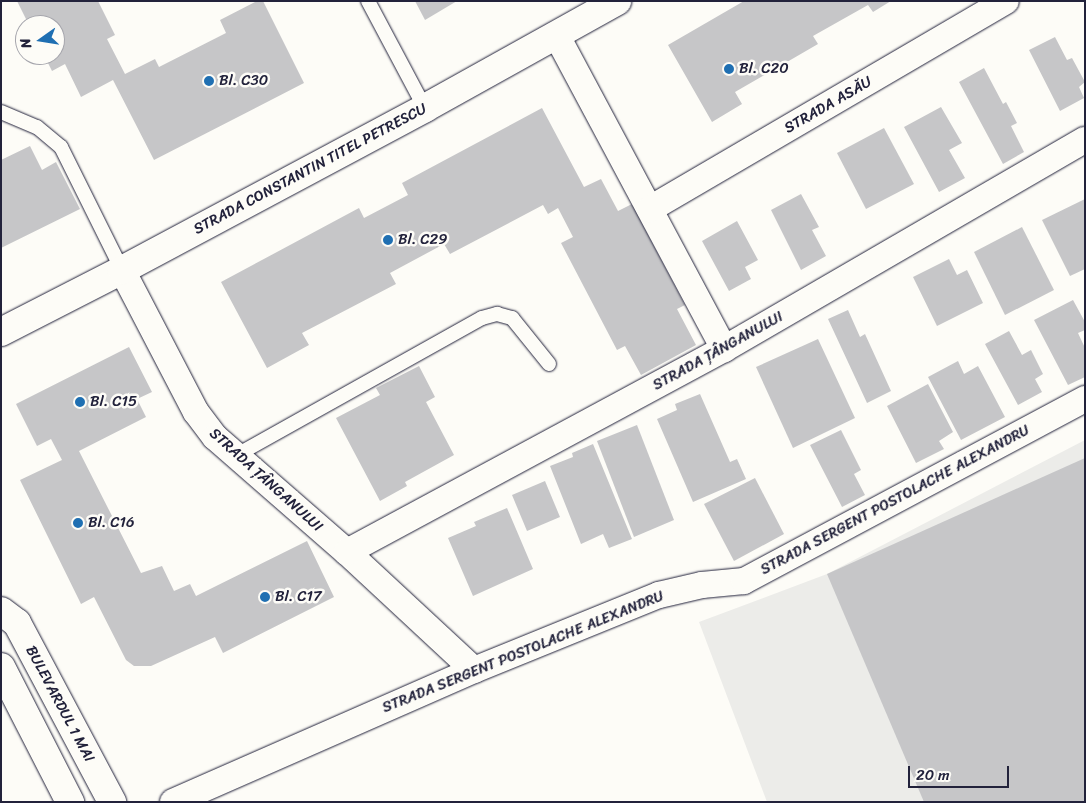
<!DOCTYPE html>
<html>
<head>
<meta charset="utf-8">
<style>
  body { margin:0 }
  #map { position:relative; width:1086px; height:803px; overflow:hidden; background:#fdfcf7; font-family:Sriracha,sans-serif }
  div>[style] { position:absolute }
  [style*='--x'] { left:calc(var(--x)*1px); top:calc(var(--y)*1px); width:calc(var(--w)*1px); rotate:calc(var(--a)*1deg) }
  .built>* { inset:0; background:#ecece9 }
  .building>* { inset:0; background:#c6c6c8 }
  .roads { filter:drop-shadow(0 0 1px #22223b) drop-shadow(0 0 1px #22223b) }
  .service>* { height:14px; margin:-7px; padding:0 7px; transform-origin:7px; border-radius:7px; background:#fdfcf7 }
  .minor>* { height:26px; margin:-13px; padding:0 13px; transform-origin:13px; border-radius:13px; background:#fdfcf7 }
  .tertiary>* { height:28px; margin:-14px; padding:0 14px; transform-origin:14px; border-radius:14px; background:#fdfcf7 }
  .secondary>* { height:28px; margin:-14px; padding:0 14px; transform-origin:14px; border-radius:14px; background:#fdfcf7 }
  .dots>* { width:14px; height:14px; translate:-50% -50%; box-sizing:border-box; border:2px solid #fdfcf7; border-radius:50% }
  span { translate:-50% -50%; white-space:nowrap; text-align:center; line-height:1.15; -webkit-text-stroke:5px #fdfcf7; paint-order:stroke }
  .poi-label { font-size:15px; color:#22223b }
  .left { translate:0 -50%; text-align:left }
  .street-label { font-size:15px; color:#22223b }
  .frame { position:absolute; inset:0; border:2px solid #22223b; pointer-events:none }
  .north { position:absolute; left:15px; top:15px; width:50px; height:50px; box-sizing:border-box; background:#fdfcf7; border:1px solid #a5a5ac; border-radius:50%; rotate:257deg; font-size:14px; font-weight:700; line-height:20px; text-align:center; color:#22223b }
  .north::after { content:''; display:block; margin:auto; width:18px; height:22px; background:#1f6fb2; clip-path:polygon(50% 0,100% 100%,50% 72%,0 100%) }
  .scale { position:absolute; left:908px; top:766px; width:101px; height:22px; box-sizing:border-box; border:2px solid #22223b; border-top:0; padding-left:6px; font-size:15px; line-height:18px; white-space:nowrap; color:#22223b; -webkit-text-stroke:4px #fdfcf7; paint-order:stroke }
</style>
</head>
<body>
<div id="map">
  <div class="built">
    <i style="clip-path:polygon(1085px 440px,1085px 802px,767px 802px,699px 622px,827px 574px)"></i>
  </div>
  <div class="building">
    <i style="clip-path:polygon(17px 1px,98px 1px,115px 35px,107px 39px,125px 74px,155px 59px,159px 67px,226px 33px,220px 20px,257px 1px,263px 1px,304px 83px,154px 160px,113px 80px,81px 97px,65px 64px,52px 71px,44px 55px,55px 55px,55px 25px,29px 25px)"></i>
    <i style="clip-path:polygon(415px 1px,457px 1px,425px 20px)"></i>
    <i style="clip-path:polygon(744px 1px,891px 1px,873px 12px,868px 5px,813px 36px,818px 44px,735px 92px,742px 104px,712px 122px,668px 45px)"></i>
    <i style="clip-path:polygon(1055px 37px,1067px 60px,1072px 58px,1085px 82px,1079px 87px,1084px 98px,1060px 111px,1029px 50px)"></i>
    <i style="clip-path:polygon(984px 68px,1003px 104px,1006px 102px,1017px 123px,1011px 126px,1024px 152px,1003px 164px,959px 82px)"></i>
    <i style="clip-path:polygon(941px 107px,962px 143px,949px 150px,965px 178px,939px 192px,904px 127px)"></i>
    <i style="clip-path:polygon(542px 108px,584px 187px,601px 179px,618px 211px,632px 204px,685px 305px,677px 309px,696px 345px,641px 375px,625px 346px,617px 350px,561px 243px,573px 237px,558px 208px,548px 214px,543px 205px,450px 254px,444px 244px,390px 273px,396px 284px,302px 333px,309px 345px,267px 368px,221px 282px,359px 208px,364px 218px,408px 195px,402px 183px)"></i>
    <i style="clip-path:polygon(884px 128px,914px 184px,866px 209px,837px 153px)"></i>
    <i style="clip-path:polygon(30px 146px,42px 170px,56px 162px,80px 209px,1px 248px,1px 160px)"></i>
    <i style="clip-path:polygon(801px 194px,819px 227px,812px 230px,826px 256px,801px 270px,771px 210px)"></i>
    <i style="clip-path:polygon(1085px 199px,1085px 269px,1070px 276px,1042px 220px)"></i>
    <i style="clip-path:polygon(737px 221px,758px 260px,745px 267px,751px 279px,729px 291px,702px 241px)"></i>
    <i style="clip-path:polygon(1022px 227px,1054px 290px,1005px 315px,974px 252px)"></i>
    <i style="clip-path:polygon(949px 259px,957px 275px,967px 270px,983px 303px,937px 326px,913px 277px)"></i>
    <i style="clip-path:polygon(1073px 300px,1085px 322px,1085px 330px,1078px 333px,1085px 348px,1085px 377px,1068px 385px,1034px 320px)"></i>
    <i style="clip-path:polygon(848px 310px,860px 337px,865px 334px,891px 391px,867px 403px,828px 319px)"></i>
    <i style="clip-path:polygon(1009px 331px,1022px 355px,1031px 350px,1043px 374px,1035px 379px,1042px 392px,1018px 405px,985px 344px)"></i>
    <i style="clip-path:polygon(818px 339px,855px 418px,793px 448px,756px 367px)"></i>
    <i style="clip-path:polygon(129px 347px,152px 392px,137px 399px,146px 417px,79px 451px,141px 573px,162px 566px,174px 591px,190px 584px,196px 596px,307px 541px,334px 597px,223px 653px,215px 637px,151px 666px,134px 666px,126px 660px,94px 597px,81px 604px,20px 480px,62px 460px,51px 439px,37px 446px,16px 404px)"></i>
    <i style="clip-path:polygon(958px 361px,964px 374px,978px 366px,1005px 417px,961px 440px,928px 377px)"></i>
    <i style="clip-path:polygon(419px 366px,435px 397px,426px 402px,454px 455px,405px 482px,407px 486px,380px 501px,336px 418px,380px 395px,376px 388px)"></i>
    <i style="clip-path:polygon(928px 384px,953px 432px,939px 441px,944px 449px,916px 463px,887px 406px)"></i>
    <i style="clip-path:polygon(700px 394px,730px 462px,737px 459px,746px 479px,693px 502px,657px 419px,677px 410px,675px 404px)"></i>
    <i style="clip-path:polygon(637px 425px,674px 520px,634px 537px,597px 441px)"></i>
    <i style="clip-path:polygon(841px 430px,861px 470px,854px 474px,865px 495px,842px 507px,810px 445px)"></i>
    <i style="clip-path:polygon(593px 444px,632px 539px,609px 548px,603px 534px,581px 544px,550px 466px,573px 457px,572px 453px)"></i>
    <i style="clip-path:polygon(1085px 458px,1085px 802px,924px 802px,827px 574px)"></i>
    <i style="clip-path:polygon(755px 478px,784px 534px,734px 561px,704px 504px)"></i>
    <i style="clip-path:polygon(545px 481px,560px 517px,527px 531px,512px 495px)"></i>
    <i style="clip-path:polygon(507px 508px,533px 569px,473px 596px,448px 538px,476px 526px,474px 522px)"></i>
  </div>
  <div class="roads">
    <div class="service">
      <i style="--x:368;--y:1;--w:121;--a:62"></i>
      <i style="--x:1;--y:112;--w:39;--a:23"></i>
      <i style="--x:37;--y:127;--w:31;--a:40"></i>
      <i style="--x:61;--y:147;--w:137;--a:63.6"></i>
      <i style="--x:235;--y:456;--w:283;--a:-29.2"></i>
      <i style="--x:482;--y:318;--w:16;--a:-15"></i>
      <i style="--x:497;--y:314;--w:16;--a:15"></i>
      <i style="--x:512;--y:318;--w:59;--a:51.2"></i>
    </div>
    <div class="minor">
      <i style="--x:557;--y:36;--w:355;--a:61.9"></i>
      <i style="--x:650;--y:209;--w:412;--a:-30.3"></i>
      <i style="--x:122;--y:270;--w:160;--a:62.5"></i>
      <i style="--x:196;--y:412;--w:31;--a:53"></i>
      <i style="--x:215;--y:437;--w:175;--a:41.1"></i>
      <i style="--x:347;--y:552;--w:173;--a:42.9"></i>
      <i style="--x:347;--y:552;--w:428;--a:-28.3"></i>
      <i style="--x:724;--y:349;--w:417;--a:-30.1"></i>
      <i style="--x:173;--y:802;--w:329;--a:-23.7"></i>
      <i style="--x:474;--y:670;--w:200;--a:-22.1"></i>
      <i style="--x:659;--y:595;--w:44;--a:-13.1"></i>
      <i style="--x:702;--y:585;--w:42;--a:-5.4"></i>
      <i style="--x:744;--y:581;--w:387;--a:-28.1"></i>
    </div>
    <div class="tertiary">
      <i style="--x:1;--y:332;--w:136;--a:-27.1"></i>
      <i style="--x:122;--y:270;--w:344;--a:-28.1"></i>
      <i style="--x:425;--y:108;--w:220;--a:-29.1"></i>
    </div>
    <div class="secondary">
      <i style="--x:1;--y:611;--w:20;--a:37"></i>
      <i style="--x:17;--y:623;--w:203;--a:62"></i>
      <i style="--x:1;--y:667;--w:152;--a:62.9"></i>
    </div>
  </div>
  <div class="dots">
    <i style="left:729px;top:69px;background:#1f6fb2"></i>
    <i style="left:209px;top:81px;background:#1f6fb2"></i>
    <i style="left:388px;top:240px;background:#1f6fb2"></i>
    <i style="left:80px;top:402px;background:#1f6fb2"></i>
    <i style="left:78px;top:523px;background:#1f6fb2"></i>
    <i style="left:265px;top:597px;background:#1f6fb2"></i>
  </div>
  <div class="poi-label">
    <span class="left" style="left:739px;top:69px">Bl. C20</span>
    <span class="left" style="left:219px;top:81px">Bl. C30</span>
    <span class="left" style="left:398px;top:240px">Bl. C29</span>
    <span class="left" style="left:90px;top:402px">Bl. C15</span>
    <span class="left" style="left:88px;top:523px">Bl. C16</span>
    <span class="left" style="left:275px;top:597px">Bl. C17</span>
  </div>
  <div class="street-label">
    <span style="left:828px;top:105px;rotate:-30deg">STRADA ASĂU</span>
    <span style="left:310px;top:169px;rotate:-28deg">STRADA CONSTANTIN TITEL PETRESCU</span>
    <span style="left:718px;top:351px;rotate:-29deg">STRADA ȚÂNGANULUI</span>
    <span style="left:266px;top:480px;rotate:42deg">STRADA ȚÂNGANULUI</span>
    <span style="left:895px;top:500px;rotate:-28deg">STRADA SERGENT POSTOLACHE ALEXANDRU</span>
    <span style="left:523px;top:652px;rotate:-22deg">STRADA SERGENT POSTOLACHE ALEXANDRU</span>
    <span style="left:60px;top:704px;rotate:62deg">BULEVARDUL 1 MAI</span>
  </div>
  <div class="frame"></div>
  <div class="north">N</div>
  <div class="scale">20 m</div>
</div>
</body>
</html>
